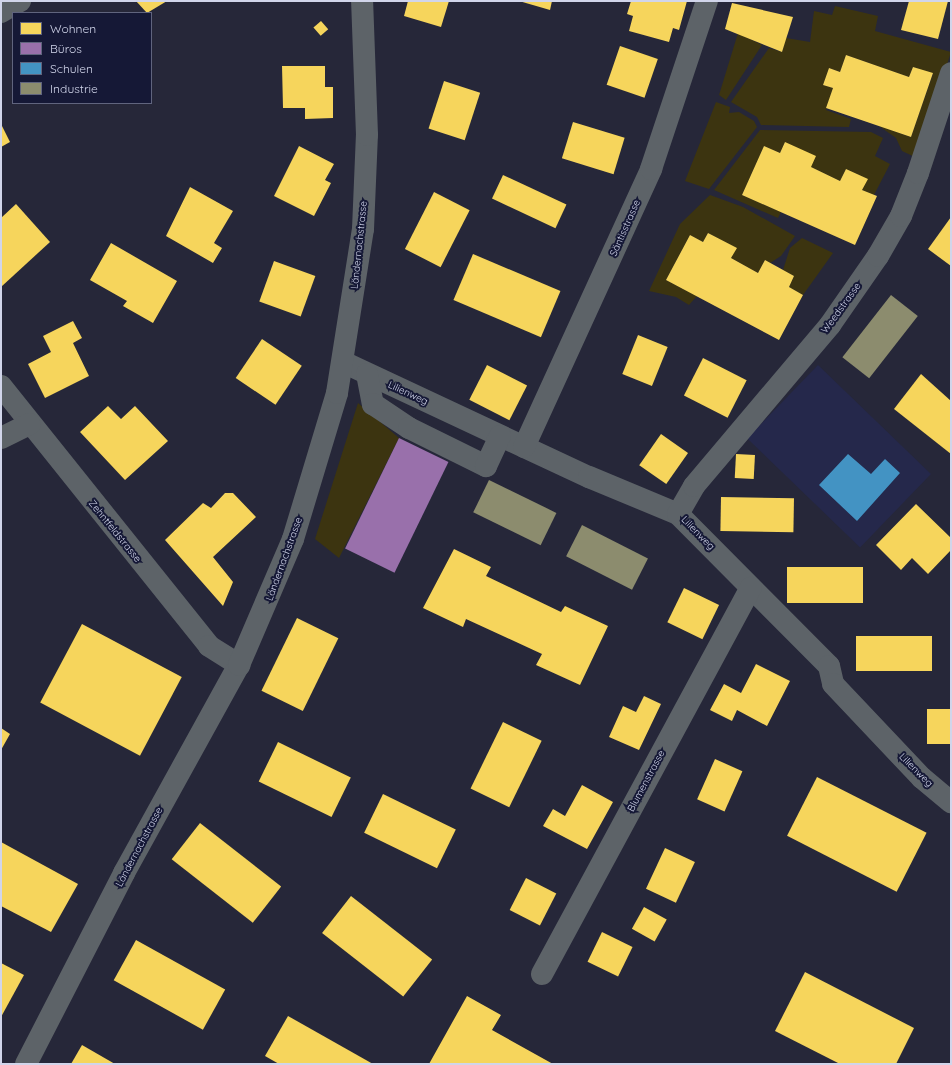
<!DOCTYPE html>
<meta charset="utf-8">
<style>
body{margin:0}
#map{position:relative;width:952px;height:1065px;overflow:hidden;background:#262739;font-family:Quicksand,sans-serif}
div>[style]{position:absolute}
.built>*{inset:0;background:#25284b;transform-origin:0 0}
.green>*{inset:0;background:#3c3410}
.homes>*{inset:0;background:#f6d55c;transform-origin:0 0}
.offices>*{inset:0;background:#9970ab;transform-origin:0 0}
.schools>*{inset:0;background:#4393c3}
.industry>*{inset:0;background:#8c8c6e;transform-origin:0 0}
.minor>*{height:22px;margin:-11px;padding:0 11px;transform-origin:11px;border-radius:11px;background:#5d6368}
span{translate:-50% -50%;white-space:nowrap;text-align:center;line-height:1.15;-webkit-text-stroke:4px #151836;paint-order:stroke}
.street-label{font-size:10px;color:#d1d5ea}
.frame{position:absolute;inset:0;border:2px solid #d1d5ea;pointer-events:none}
.legend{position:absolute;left:12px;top:12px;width:140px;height:92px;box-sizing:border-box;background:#151836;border:1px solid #60647e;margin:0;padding:5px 7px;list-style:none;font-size:12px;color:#d1d5ea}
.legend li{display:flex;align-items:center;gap:8px;height:20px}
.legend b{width:20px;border:1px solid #60647e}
</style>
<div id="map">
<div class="built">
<div style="left:818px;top:365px;width:157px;height:102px;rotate:44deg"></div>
</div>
<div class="green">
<div style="clip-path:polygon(835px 6px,878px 16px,875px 31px,951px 52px,917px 158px,902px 151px,896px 138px,879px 126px,911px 137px,933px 74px,913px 67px,909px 77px,846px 55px,840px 72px,829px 68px,823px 85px,833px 88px,826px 110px,851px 119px,849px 127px,761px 125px,757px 117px,731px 102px,769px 48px,782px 52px,786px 38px,810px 42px,814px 11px,832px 15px)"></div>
<div style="clip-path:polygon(738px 33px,762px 45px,726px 100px,719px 95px)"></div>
<div style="clip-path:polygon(716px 102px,730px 107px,729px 113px,739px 112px,754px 121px,757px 127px,709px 189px,685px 181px)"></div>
<div style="clip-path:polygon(760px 130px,871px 132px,883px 138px,875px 156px,890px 164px,874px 195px,862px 190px,867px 179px,846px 169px,840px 181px,811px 167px,785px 142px,780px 153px,764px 146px,742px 195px,781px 212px,778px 218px,714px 190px)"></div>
<div style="clip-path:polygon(710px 195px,743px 207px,795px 236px,781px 256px,770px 263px,765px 260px,758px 273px,731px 258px,736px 248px,708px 233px,703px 242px,690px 235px,666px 280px,697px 296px,689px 305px,676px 297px,649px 291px,680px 224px)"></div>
<div style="clip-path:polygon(802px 238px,833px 253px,803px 295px,789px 287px,794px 276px,783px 270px,790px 248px)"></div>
<div style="clip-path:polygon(358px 403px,399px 438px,339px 558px,315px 539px)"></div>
</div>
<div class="homes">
<div style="clip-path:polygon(136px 1px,167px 1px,147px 13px)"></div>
<div style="clip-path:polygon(408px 1px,449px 1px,441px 27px,404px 16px)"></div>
<div style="clip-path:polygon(519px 1px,552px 1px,550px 10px)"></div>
<div style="clip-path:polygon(631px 1px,687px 1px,679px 30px,673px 28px,669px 42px,629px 31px,633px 16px,627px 14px)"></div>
<div style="clip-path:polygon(909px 1px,948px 1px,938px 39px,901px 30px)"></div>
<div style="clip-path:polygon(732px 3px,793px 17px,782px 52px,725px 29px)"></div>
<div style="left:321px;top:21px;width:11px;height:10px;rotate:49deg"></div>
<div style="left:620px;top:46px;width:40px;height:41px;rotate:19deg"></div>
<div style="clip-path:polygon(846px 55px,909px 77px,913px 67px,933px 73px,911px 137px,826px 108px,833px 88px,823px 85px,829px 68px,840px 72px)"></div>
<div style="clip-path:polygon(282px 66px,325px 66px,325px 87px,333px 87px,333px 118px,305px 119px,305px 108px,283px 108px)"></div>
<div style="left:444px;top:81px;width:38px;height:50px;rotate:18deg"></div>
<div style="left:573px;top:122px;width:54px;height:38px;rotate:17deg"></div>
<div style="clip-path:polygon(1px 124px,10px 142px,1px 147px)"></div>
<div style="clip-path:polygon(785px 142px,816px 156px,811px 167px,840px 181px,846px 169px,868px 179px,862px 190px,877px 196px,855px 245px,742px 195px,764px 146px,780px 153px)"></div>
<div style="clip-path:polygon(299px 146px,334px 164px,325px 180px,331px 183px,314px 216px,274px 196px)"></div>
<div style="left:503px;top:175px;width:70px;height:26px;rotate:25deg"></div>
<div style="clip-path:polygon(190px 187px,233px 211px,214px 243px,222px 248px,213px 263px,166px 236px)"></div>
<div style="left:434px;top:192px;width:40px;height:64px;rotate:27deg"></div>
<div style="clip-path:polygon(16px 204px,50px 242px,1px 287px,1px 218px)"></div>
<div style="clip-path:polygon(951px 217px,951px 266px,928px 249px)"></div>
<div style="clip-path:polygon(708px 233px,737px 248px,731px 258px,758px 273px,765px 260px,794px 276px,789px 287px,803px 295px,779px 340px,666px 280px,690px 235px,703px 242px)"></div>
<div style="clip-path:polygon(111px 243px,177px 281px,153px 323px,123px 306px,127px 301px,90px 280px)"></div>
<div style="left:473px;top:254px;width:95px;height:50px;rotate:23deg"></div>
<div style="left:274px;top:261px;width:44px;height:43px;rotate:20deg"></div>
<div style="clip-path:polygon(73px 321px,82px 338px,73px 343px,89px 376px,45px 398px,28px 364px,51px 352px,43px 336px)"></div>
<div style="left:638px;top:335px;width:32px;height:42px;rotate:22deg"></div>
<div style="left:262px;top:339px;width:48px;height:47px;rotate:34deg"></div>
<div style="left:703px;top:358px;width:49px;height:42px;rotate:27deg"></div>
<div style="left:487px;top:365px;width:45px;height:39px;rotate:27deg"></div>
<div style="clip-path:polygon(921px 374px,951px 401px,951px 454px,894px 409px)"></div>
<div style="clip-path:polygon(108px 406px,121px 419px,135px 406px,168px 441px,125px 480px,80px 432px)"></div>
<div style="left:661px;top:434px;width:33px;height:38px;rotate:35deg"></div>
<div style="left:736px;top:454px;width:19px;height:24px;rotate:3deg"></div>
<div style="clip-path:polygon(225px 493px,233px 493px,256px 517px,213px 557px,233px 582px,223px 606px,165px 540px,203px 503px,211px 508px)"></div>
<div style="left:721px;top:497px;width:73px;height:34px;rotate:1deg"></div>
<div style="clip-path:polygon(916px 504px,951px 538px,951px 550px,928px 574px,912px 558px,901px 570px,876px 545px)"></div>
<div style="clip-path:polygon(454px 549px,491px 567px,486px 576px,561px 612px,565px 606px,608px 626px,580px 685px,536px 665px,542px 654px,466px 619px,463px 627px,423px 608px)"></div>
<div style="left:863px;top:567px;width:36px;height:76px;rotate:90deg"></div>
<div style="left:684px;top:588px;width:39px;height:38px;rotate:26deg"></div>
<div style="left:297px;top:618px;width:46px;height:81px;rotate:26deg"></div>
<div style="left:82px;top:624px;width:113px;height:89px;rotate:28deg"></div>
<div style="left:856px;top:636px;width:76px;height:35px"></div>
<div style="clip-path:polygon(756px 664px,790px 681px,767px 726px,737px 710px,732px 721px,710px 710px,724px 684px,741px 693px)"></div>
<div style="clip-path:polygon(644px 696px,661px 704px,639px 750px,609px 737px,623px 706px,636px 712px)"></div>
<div style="left:927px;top:709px;width:24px;height:35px"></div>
<div style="left:503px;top:722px;width:43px;height:74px;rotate:26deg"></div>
<div style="clip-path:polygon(1px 728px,10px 734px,1px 750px)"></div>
<div style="left:278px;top:742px;width:81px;height:44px;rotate:26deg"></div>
<div style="left:715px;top:759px;width:30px;height:44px;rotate:24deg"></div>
<div style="left:817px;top:777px;width:123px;height:66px;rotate:27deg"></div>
<div style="clip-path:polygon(582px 785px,613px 802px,587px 849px,543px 826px,553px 809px,565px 816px)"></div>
<div style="left:383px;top:794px;width:81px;height:43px;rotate:26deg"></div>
<div style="left:200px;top:823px;width:103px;height:46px;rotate:38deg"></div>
<div style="clip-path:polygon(1px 842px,78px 884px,51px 932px,1px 906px)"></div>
<div style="left:665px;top:848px;width:33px;height:45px;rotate:25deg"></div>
<div style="left:526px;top:878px;width:34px;height:36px;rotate:27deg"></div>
<div style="left:351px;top:896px;width:103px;height:47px;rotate:38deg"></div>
<div style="left:644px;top:907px;width:26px;height:25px;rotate:29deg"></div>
<div style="left:602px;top:932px;width:34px;height:33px;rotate:26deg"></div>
<div style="left:136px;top:940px;width:102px;height:46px;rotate:29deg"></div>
<div style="clip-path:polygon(1px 963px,24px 975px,1px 1017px)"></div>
<div style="clip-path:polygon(805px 972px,914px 1028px,896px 1064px,840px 1064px,775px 1031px)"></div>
<div style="clip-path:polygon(467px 996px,501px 1015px,492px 1030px,553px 1064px,429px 1064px)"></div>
<div style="clip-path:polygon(288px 1016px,373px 1064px,279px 1064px,265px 1056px)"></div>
<div style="clip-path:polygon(82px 1045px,115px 1064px,71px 1064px)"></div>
</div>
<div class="offices">
<div style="left:399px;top:438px;width:55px;height:123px;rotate:26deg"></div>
</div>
<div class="schools">
<div style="clip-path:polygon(848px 454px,871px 474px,885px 459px,900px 473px,857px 521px,819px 485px)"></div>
</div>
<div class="industry">
<div style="left:891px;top:295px;width:34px;height:79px;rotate:38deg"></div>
<div style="left:489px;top:480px;width:75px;height:36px;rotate:26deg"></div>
<div style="left:582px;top:525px;width:74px;height:35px;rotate:27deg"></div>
</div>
<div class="minor">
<div style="left:1px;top:12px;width:22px;rotate:-30deg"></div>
<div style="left:343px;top:362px;width:272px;rotate:25.1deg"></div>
<div style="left:589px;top:477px;width:96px;rotate:22.6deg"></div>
<div style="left:678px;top:514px;width:214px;rotate:45.2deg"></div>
<div style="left:829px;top:666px;width:18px;rotate:77deg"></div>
<div style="left:833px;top:684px;width:129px;rotate:46.6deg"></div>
<div style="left:922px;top:778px;width:38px;rotate:40deg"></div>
<div style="left:367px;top:374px;width:31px;rotate:79deg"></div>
<div style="left:373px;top:404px;width:43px;rotate:33.7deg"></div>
<div style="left:409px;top:428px;width:86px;rotate:26.3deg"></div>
<div style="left:486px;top:466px;width:33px;rotate:-65deg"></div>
<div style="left:1px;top:386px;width:333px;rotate:51.3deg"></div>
<div style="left:209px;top:646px;width:36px;rotate:32deg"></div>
<div style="left:1px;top:438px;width:32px;rotate:-26deg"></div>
<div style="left:524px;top:447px;width:306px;rotate:-65.4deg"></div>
<div style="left:651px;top:169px;width:177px;rotate:-71.6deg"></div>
<div style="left:678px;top:514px;width:32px;rotate:-60deg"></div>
<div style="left:694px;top:486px;width:211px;rotate:-49.8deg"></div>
<div style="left:830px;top:325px;width:84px;rotate:-55.2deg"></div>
<div style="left:878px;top:256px;width:46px;rotate:-60.1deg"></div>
<div style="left:901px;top:216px;width:46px;rotate:-68.4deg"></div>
<div style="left:918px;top:173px;width:105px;rotate:-71.7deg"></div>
<div style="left:542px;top:974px;width:439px;rotate:-61.6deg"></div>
<div style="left:26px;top:1064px;width:215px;rotate:-62.8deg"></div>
<div style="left:124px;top:873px;width:238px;rotate:-61.1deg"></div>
<div style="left:239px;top:665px;width:137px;rotate:-66.8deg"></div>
<div style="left:293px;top:539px;width:152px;rotate:-73.2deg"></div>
<div style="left:337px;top:393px;width:166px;rotate:-81deg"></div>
<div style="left:363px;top:229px;width:94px;rotate:-87.6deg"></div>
<div style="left:367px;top:135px;width:134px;rotate:-92.1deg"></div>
</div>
<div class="street-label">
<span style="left:625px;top:228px;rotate:-66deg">Säntisstrasse</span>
<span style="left:359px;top:245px;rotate:-84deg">Ländernachstrasse</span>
<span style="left:841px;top:308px;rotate:-54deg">Weedstrasse</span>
<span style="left:408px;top:393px;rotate:25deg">Lilienweg</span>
<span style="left:115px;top:531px;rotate:51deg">Zehntfeldstrasse</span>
<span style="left:698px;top:533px;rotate:46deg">Lilienweg</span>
<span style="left:284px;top:559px;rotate:-70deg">Ländernachstrasse</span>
<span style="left:916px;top:770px;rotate:45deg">Lilienweg</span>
<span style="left:646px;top:781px;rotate:-62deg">Blumenstrasse</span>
<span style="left:139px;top:847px;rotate:-62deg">Ländernachstrasse</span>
</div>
<div class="frame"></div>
<ul class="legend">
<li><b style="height:11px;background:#f6d55c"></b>Wohnen</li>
<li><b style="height:11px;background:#9970ab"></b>Büros</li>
<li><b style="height:11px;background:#4393c3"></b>Schulen</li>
<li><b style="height:11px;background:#8c8c6e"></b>Industrie</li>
</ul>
</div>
